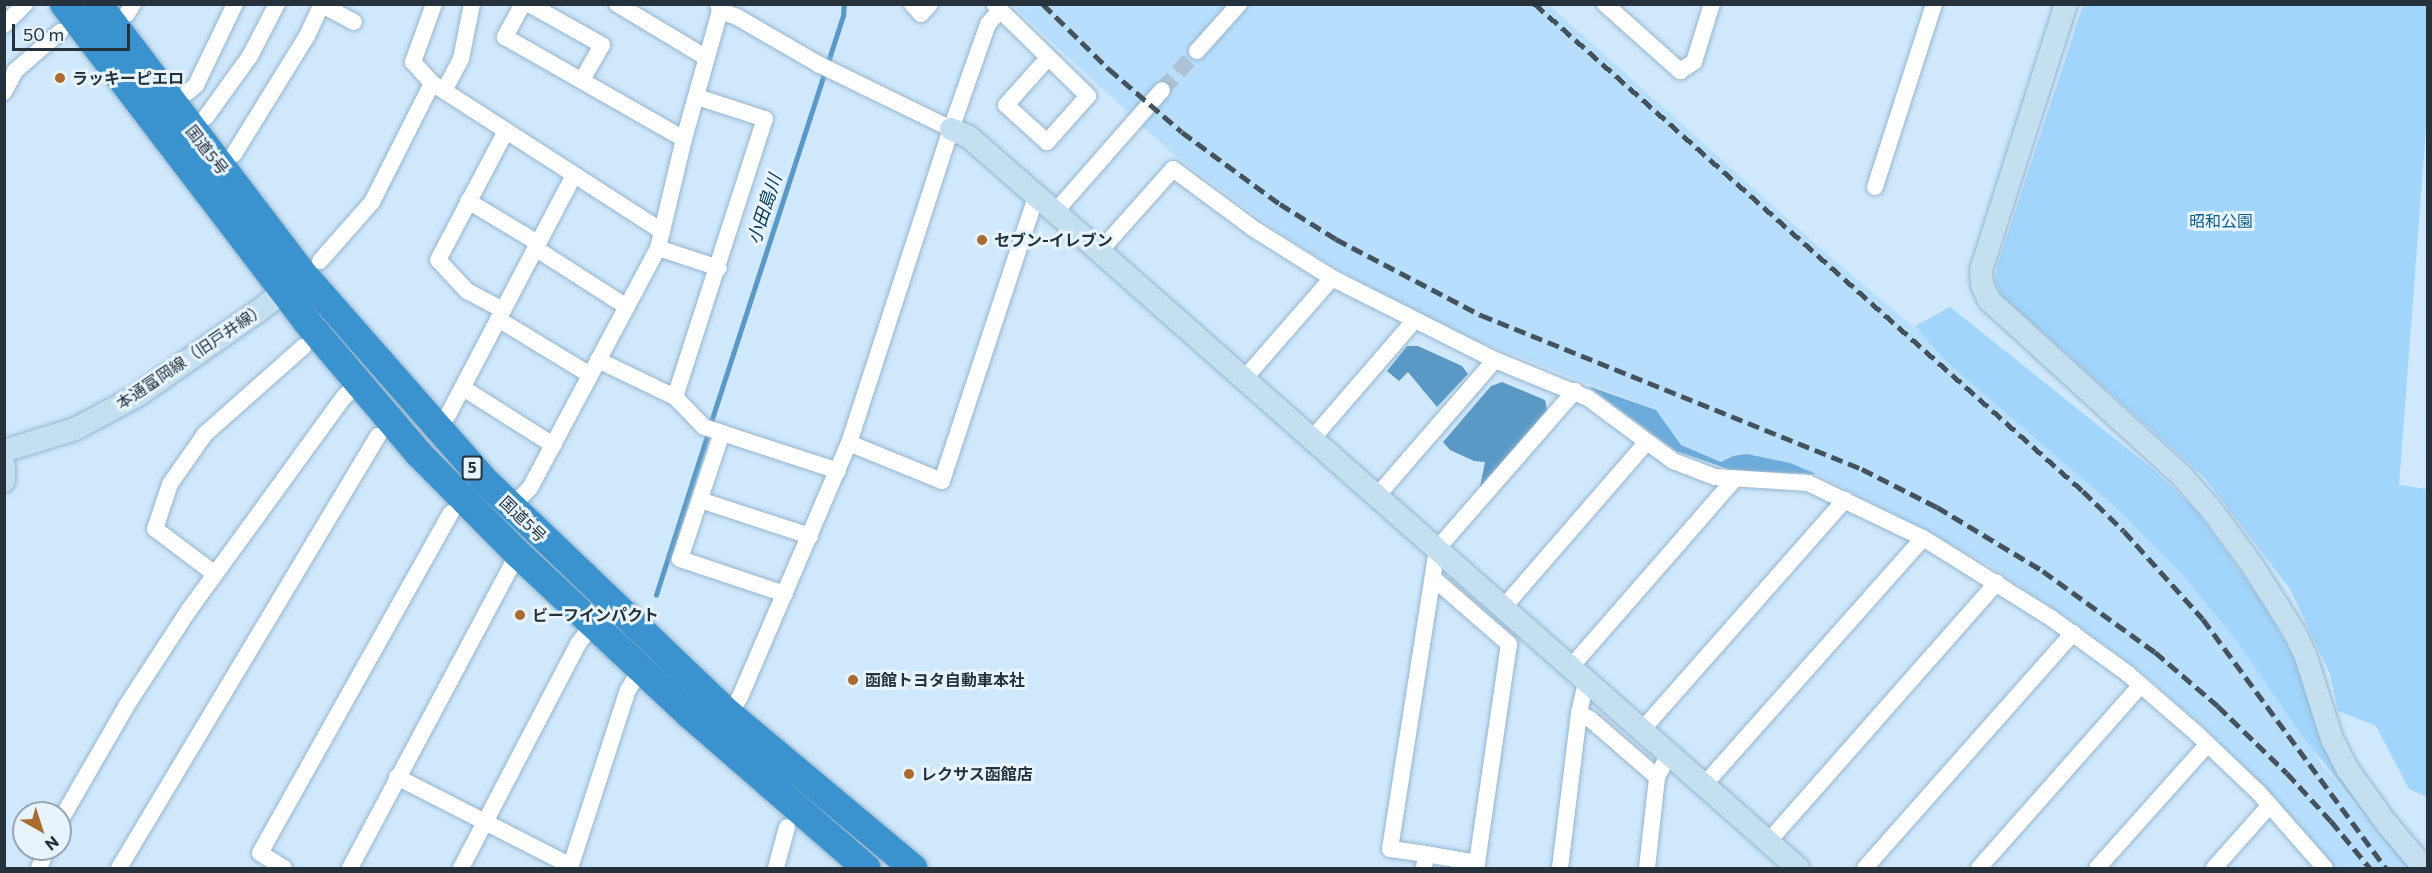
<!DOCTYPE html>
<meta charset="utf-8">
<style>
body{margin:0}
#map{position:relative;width:2432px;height:873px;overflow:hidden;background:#cfe8fc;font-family:Commissioner,"Noto Sans JP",sans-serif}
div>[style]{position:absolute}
.built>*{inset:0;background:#b7defc}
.green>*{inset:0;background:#a1d5fc}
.forest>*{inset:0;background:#6cabda}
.water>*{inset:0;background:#5a99c6}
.stream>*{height:4.5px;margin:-2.25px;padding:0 2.25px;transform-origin:2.25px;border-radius:2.25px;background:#5a99c6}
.street-tunnel>*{height:16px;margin-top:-8px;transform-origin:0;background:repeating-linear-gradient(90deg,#adc3d5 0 16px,transparent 0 24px)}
.roads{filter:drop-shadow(0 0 2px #96b5cd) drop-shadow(0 0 2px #96b5cd)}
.street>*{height:16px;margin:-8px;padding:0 8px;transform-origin:8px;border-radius:8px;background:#fff}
.secondary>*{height:22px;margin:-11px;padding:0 11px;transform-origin:11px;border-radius:11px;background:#c4dff0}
.highway>*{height:28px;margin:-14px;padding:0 14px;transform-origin:14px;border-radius:14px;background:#3a93ce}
.rail>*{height:4.5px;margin-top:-2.25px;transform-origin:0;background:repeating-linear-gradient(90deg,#44525e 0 12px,transparent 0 18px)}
.dots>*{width:16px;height:16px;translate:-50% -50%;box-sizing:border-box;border:3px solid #e7f4fe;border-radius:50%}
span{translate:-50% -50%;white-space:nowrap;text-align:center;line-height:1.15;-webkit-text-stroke:6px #e7f4fe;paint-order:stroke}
.shield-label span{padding:2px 4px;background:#e7f4fe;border:2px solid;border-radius:4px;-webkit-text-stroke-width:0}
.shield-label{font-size:15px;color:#25313b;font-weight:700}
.poi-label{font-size:16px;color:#25313b;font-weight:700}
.left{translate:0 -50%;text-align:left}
.street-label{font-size:16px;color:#25313b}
.park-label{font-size:16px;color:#115c88}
.water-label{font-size:18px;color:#003553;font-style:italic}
.frame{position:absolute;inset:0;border:6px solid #25313b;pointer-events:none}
.north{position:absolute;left:12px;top:801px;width:60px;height:60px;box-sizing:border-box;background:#e7f4fe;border:2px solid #99a6b0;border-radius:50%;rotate:141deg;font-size:16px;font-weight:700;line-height:24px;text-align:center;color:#25313b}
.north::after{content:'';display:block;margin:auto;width:21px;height:27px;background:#a96b30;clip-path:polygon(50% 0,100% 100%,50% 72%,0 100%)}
.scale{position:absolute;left:12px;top:24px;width:118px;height:27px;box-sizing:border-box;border:3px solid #25313b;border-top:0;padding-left:8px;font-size:18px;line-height:21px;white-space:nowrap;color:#25313b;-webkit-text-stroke:4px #e7f4fe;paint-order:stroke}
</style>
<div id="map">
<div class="built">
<div style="clip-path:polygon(1012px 5px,1549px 5px,1821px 249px,2188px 558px,2277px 667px,2318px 759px,2406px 868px,2334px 868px,2263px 788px,2206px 729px,2144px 674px,2085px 630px,1984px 562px,1816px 474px,1790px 463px,1733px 456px,1722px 462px,1681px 445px,1656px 410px,1465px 336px,1350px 276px,1285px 237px,1173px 154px)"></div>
</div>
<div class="green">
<div style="clip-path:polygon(2083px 5px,2427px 5px,2427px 115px,2399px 485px,2427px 489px,2427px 797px,2409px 789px,2376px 726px,2338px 711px,2330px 674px,2290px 589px,2204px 477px,2001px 295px,1995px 281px,1997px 267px)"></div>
<div style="clip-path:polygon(1950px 307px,2154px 470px,2196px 510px,2264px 604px,2411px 868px,2406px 868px,2295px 726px,2240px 645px,2182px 574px,2118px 509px,1970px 382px,1942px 357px,1915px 326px)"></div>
</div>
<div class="forest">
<div style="clip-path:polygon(1588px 386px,1656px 410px,1681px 445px,1721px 462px,1733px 456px,1747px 454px,1790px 463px,1816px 474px,1731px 470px,1676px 451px)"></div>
</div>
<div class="water">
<div style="clip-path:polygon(1407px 346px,1418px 346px,1462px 366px,1468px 374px,1437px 407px,1408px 372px,1399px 381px,1387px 371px)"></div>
<div style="clip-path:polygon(1502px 382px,1545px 400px,1547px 410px,1480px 487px,1485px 462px,1474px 461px,1450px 450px,1443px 442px,1491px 386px)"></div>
</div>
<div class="stream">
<div style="left:711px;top:422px;width:428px;rotate:-72deg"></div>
<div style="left:843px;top:15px;width:11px;rotate:-85deg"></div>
<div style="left:656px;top:595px;width:167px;rotate:-72.2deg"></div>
</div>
<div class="street-tunnel">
<div style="left:1162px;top:90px;width:52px;rotate:-48.1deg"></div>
</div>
<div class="roads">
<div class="street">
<div style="left:434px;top:4px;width:62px;rotate:109.9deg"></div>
<div style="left:413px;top:62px;width:28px;rotate:48deg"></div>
<div style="left:432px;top:83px;width:274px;rotate:32.8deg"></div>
<div style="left:523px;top:4px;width:38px;rotate:119deg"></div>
<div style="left:505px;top:37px;width:206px;rotate:29.7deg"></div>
<div style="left:529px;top:4px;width:84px;rotate:29.3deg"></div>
<div style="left:602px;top:45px;width:40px;rotate:119.7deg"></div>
<div style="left:617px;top:4px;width:105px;rotate:31deg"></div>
<div style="left:912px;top:4px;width:13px;rotate:48deg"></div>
<div style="left:921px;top:14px;width:13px;rotate:-48deg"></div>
<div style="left:1605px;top:4px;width:101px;rotate:41.8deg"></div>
<div style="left:1680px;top:71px;width:17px;rotate:-33deg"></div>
<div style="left:1694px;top:62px;width:61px;rotate:-72.8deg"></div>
<div style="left:322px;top:5px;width:36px;rotate:28deg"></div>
<div style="left:1000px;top:10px;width:123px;rotate:44.3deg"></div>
<div style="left:1088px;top:96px;width:62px;rotate:131.7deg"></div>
<div style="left:1047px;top:142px;width:55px;rotate:-137.9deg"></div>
<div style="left:1006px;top:105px;width:63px;rotate:-48.2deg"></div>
<div style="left:720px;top:11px;width:18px;rotate:19deg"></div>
<div style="left:737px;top:17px;width:94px;rotate:30.1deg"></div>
<div style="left:818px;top:64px;width:148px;rotate:26deg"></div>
<div style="left:127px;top:14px;width:12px;rotate:-59deg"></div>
<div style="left:4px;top:25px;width:30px;rotate:-45deg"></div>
<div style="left:1197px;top:51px;width:63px;rotate:-48.2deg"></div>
<div style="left:445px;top:89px;width:34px;rotate:-62deg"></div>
<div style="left:461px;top:59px;width:56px;rotate:-78.7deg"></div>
<div style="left:4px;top:92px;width:24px;rotate:-62deg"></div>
<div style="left:15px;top:71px;width:60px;rotate:-40.9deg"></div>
<div style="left:188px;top:92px;width:11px;rotate:-41deg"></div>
<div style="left:196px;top:85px;width:90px;rotate:-64.3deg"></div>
<div style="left:206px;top:117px;width:75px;rotate:-54.2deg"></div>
<div style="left:250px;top:56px;width:59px;rotate:-62.6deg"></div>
<div style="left:234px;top:154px;width:139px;rotate:-58.3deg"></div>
<div style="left:307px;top:36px;width:35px;rotate:-65deg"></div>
<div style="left:1875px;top:187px;width:192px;rotate:-72.1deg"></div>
<div style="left:468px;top:201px;width:82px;rotate:31deg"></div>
<div style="left:1055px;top:212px;width:162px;rotate:-48.7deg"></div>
<div style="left:535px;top:248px;width:109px;rotate:32.7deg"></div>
<div style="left:658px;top:248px;width:64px;rotate:18.2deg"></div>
<div style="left:1099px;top:252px;width:111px;rotate:-48.3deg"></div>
<div style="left:1173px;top:169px;width:101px;rotate:36.5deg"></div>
<div style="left:1254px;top:229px;width:92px;rotate:32.1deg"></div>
<div style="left:1332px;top:278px;width:182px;rotate:26.7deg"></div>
<div style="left:1495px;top:360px;width:100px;rotate:22.2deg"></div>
<div style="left:1588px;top:398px;width:106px;rotate:36.5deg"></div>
<div style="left:1673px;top:461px;width:45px;rotate:20.9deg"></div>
<div style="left:1715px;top:477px;width:93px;rotate:3.7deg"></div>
<div style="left:1808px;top:483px;width:127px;rotate:25.6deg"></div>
<div style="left:1923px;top:538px;width:151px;rotate:32deg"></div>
<div style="left:2051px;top:618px;width:95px;rotate:36deg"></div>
<div style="left:2128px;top:674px;width:90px;rotate:40.9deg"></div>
<div style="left:2196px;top:733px;width:87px;rotate:43.6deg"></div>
<div style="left:2259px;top:793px;width:100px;rotate:48.7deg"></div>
<div style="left:320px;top:261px;width:79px;rotate:-48.6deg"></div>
<div style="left:372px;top:202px;width:133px;rotate:-63.2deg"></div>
<div style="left:503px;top:310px;width:41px;rotate:-152.2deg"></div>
<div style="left:467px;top:291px;width:42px;rotate:-133.1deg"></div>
<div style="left:438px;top:260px;width:146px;rotate:-62.2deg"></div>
<div style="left:498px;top:319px;width:108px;rotate:31.3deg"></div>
<div style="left:598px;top:360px;width:85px;rotate:25.7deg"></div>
<div style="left:675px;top:397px;width:42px;rotate:46deg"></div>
<div style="left:704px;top:427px;width:19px;rotate:18deg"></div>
<div style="left:1244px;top:379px;width:134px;rotate:-48.9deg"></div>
<div style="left:463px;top:388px;width:107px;rotate:32.3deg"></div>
<div style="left:675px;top:397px;width:292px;rotate:-72.1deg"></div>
<div style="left:765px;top:119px;width:71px;rotate:-162.1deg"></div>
<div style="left:448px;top:415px;width:271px;rotate:-62.3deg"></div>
<div style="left:1312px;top:439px;width:156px;rotate:-49.2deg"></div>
<div style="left:849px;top:443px;width:100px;rotate:22.2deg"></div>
<div style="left:942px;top:481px;width:300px;rotate:-71.7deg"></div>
<div style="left:1377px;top:496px;width:180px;rotate:-49.1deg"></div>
<div style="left:700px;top:500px;width:116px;rotate:18.1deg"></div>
<div style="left:510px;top:508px;width:28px;rotate:-45deg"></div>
<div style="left:530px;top:488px;width:272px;rotate:-61.9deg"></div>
<div style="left:658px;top:248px;width:112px;rotate:-76.6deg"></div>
<div style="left:684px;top:139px;width:133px;rotate:-74.3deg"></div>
<div style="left:720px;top:11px;width:7px;rotate:-106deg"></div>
<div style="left:215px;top:574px;width:75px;rotate:-143.1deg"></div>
<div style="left:155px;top:529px;width:47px;rotate:-71.6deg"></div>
<div style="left:170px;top:484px;width:61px;rotate:-55deg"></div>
<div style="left:205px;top:434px;width:131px;rotate:-41.6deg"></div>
<div style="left:785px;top:594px;width:111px;rotate:-161.6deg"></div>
<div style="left:680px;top:559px;width:133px;rotate:-71.6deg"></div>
<div style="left:722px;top:433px;width:122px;rotate:18.1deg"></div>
<div style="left:1503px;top:608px;width:220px;rotate:-49.1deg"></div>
<div style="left:1570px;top:668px;width:251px;rotate:-48.9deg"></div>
<div style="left:1579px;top:713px;width:13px;rotate:29deg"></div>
<div style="left:1590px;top:719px;width:89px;rotate:40.9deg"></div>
<div style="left:725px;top:721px;width:28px;rotate:-58deg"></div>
<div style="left:740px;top:697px;width:276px;rotate:-66.8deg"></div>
<div style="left:849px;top:443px;width:330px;rotate:-72deg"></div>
<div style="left:951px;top:129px;width:111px;rotate:-70.6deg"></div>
<div style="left:988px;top:24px;width:18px;rotate:-49deg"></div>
<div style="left:1000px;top:10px;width:8px;rotate:-135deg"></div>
<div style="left:1642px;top:730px;width:307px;rotate:-48.6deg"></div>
<div style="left:397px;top:777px;width:195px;rotate:27.1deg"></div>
<div style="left:1704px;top:785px;width:330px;rotate:-48.4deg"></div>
<div style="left:60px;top:821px;width:134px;rotate:-60deg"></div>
<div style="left:127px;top:705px;width:113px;rotate:-56.9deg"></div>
<div style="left:189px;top:610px;width:263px;rotate:-54deg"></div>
<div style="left:344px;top:397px;width:20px;rotate:-45deg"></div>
<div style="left:1768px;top:842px;width:346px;rotate:-48.6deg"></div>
<div style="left:1426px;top:854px;width:52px;rotate:10deg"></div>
<div style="left:1477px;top:863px;width:221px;rotate:-81.7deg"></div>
<div style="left:1509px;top:644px;width:101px;rotate:-139deg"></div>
<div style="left:39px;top:868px;width:21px;rotate:-67deg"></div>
<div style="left:119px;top:868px;width:504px;rotate:-59.06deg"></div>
<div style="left:284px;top:868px;width:28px;rotate:-148deg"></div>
<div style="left:260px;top:853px;width:390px;rotate:-60.7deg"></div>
<div style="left:350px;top:868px;width:356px;rotate:-61.9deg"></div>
<div style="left:461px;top:868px;width:253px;rotate:-62.4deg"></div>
<div style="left:578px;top:644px;width:25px;rotate:-53deg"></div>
<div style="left:570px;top:868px;width:187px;rotate:-72deg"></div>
<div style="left:628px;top:690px;width:31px;rotate:-58deg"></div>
<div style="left:776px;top:868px;width:42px;rotate:-75deg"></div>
<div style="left:1424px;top:868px;width:14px;rotate:-82deg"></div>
<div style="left:1426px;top:854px;width:36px;rotate:-172deg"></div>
<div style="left:1390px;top:849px;width:304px;rotate:-81.1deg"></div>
<div style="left:1437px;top:549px;width:210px;rotate:-48.9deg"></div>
<div style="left:1560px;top:868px;width:156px;rotate:-83deg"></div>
<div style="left:1579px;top:713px;width:32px;rotate:-77deg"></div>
<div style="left:1647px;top:868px;width:92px;rotate:-83.7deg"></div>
<div style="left:1657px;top:777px;width:26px;rotate:-62deg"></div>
<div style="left:1865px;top:868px;width:314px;rotate:-48.5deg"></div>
<div style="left:1979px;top:868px;width:244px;rotate:-48.5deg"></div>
<div style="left:2097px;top:868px;width:166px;rotate:-48.2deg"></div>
<div style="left:2214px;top:868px;width:84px;rotate:-48.4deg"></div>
</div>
<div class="secondary">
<div style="left:2066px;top:4px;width:279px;rotate:107.7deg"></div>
<div style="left:1981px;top:270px;width:15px;rotate:86deg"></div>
<div style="left:1982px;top:285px;width:17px;rotate:65deg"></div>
<div style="left:1989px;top:300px;width:261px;rotate:42.4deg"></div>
<div style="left:2182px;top:476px;width:49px;rotate:49.1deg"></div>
<div style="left:2214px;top:513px;width:64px;rotate:53.8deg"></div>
<div style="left:2252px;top:565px;width:80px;rotate:57.7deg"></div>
<div style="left:2295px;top:633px;width:23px;rotate:65deg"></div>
<div style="left:2305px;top:654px;width:89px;rotate:72.4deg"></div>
<div style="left:2332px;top:739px;width:35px;rotate:63deg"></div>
<div style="left:2348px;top:770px;width:67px;rotate:54.2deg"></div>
<div style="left:2387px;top:824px;width:57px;rotate:49.9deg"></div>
<div style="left:951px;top:129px;width:20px;rotate:24deg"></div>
<div style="left:969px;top:137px;width:114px;rotate:41.1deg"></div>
<div style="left:1055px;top:212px;width:991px;rotate:41.44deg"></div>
<div style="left:4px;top:451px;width:74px;rotate:-17.2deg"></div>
<div style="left:75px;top:429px;width:70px;rotate:-28deg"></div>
<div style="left:137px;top:396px;width:146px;rotate:-35deg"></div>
<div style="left:257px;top:312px;width:49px;rotate:-37.6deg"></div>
<div style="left:4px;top:466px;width:15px;rotate:90deg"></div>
</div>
<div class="highway">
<div style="left:64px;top:4px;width:400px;rotate:52.6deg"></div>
<div style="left:307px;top:322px;width:172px;rotate:49.7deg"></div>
<div style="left:418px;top:453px;width:142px;rotate:45.3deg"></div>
<div style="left:518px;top:554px;width:234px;rotate:43.1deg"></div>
<div style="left:689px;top:714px;width:235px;rotate:41deg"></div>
<div style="left:98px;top:4px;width:340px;rotate:52.8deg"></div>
<div style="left:304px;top:275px;width:271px;rotate:48.7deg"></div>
<div style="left:483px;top:479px;width:340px;rotate:43.7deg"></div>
<div style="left:729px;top:714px;width:240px;rotate:39.9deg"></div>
</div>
</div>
<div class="rail">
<div style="left:1043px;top:4px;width:93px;rotate:44.6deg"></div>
<div style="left:1109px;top:69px;width:96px;rotate:40.8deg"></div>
<div style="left:1182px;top:132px;width:122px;rotate:36.3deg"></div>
<div style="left:1280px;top:204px;width:66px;rotate:32deg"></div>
<div style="left:1336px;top:239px;width:164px;rotate:27.7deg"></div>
<div style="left:1481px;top:315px;width:411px;rotate:22deg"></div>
<div style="left:1862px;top:469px;width:84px;rotate:26.9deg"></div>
<div style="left:1937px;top:507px;width:124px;rotate:31.1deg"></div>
<div style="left:2043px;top:571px;width:138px;rotate:35.9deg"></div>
<div style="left:2155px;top:652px;width:83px;rotate:40.6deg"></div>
<div style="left:2218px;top:706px;width:96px;rotate:44.2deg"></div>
<div style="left:2287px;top:773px;width:65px;rotate:47.5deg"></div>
<div style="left:2331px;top:821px;width:61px;rotate:50.3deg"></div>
<div style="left:1535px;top:4px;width:733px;rotate:41.63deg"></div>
<div style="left:2083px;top:491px;width:57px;rotate:44.3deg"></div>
<div style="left:2124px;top:531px;width:118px;rotate:48.1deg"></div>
<div style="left:2203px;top:619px;width:309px;rotate:53.7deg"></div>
</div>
<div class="dots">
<div style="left:60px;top:78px;background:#a96b30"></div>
<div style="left:982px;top:240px;background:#a96b30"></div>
<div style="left:520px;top:615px;background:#a96b30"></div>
<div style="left:853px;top:680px;background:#a96b30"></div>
<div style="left:909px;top:774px;background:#a96b30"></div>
</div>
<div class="shield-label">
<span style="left:472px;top:468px">5</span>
</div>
<div class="poi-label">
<span class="left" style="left:72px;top:78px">ラッキーピエロ</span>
<span class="left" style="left:994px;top:240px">セブン-イレブン</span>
<span class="left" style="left:532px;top:615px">ビーフインパクト</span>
<span class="left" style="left:865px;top:680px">函館トヨタ自動車本社</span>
<span class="left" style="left:921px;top:774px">レクサス函館店</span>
</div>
<div class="street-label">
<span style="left:207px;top:150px;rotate:52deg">国道5号</span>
<span style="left:191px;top:356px;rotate:-34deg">本通富岡線（旧戸井線）</span>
<span style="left:523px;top:519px;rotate:44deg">国道5号</span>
</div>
<div class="park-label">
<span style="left:2221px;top:221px">昭和公園</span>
</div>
<div class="water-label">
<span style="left:764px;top:209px;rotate:-72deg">小田島川</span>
</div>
<div class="frame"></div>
<div class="north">N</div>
<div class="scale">50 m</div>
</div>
